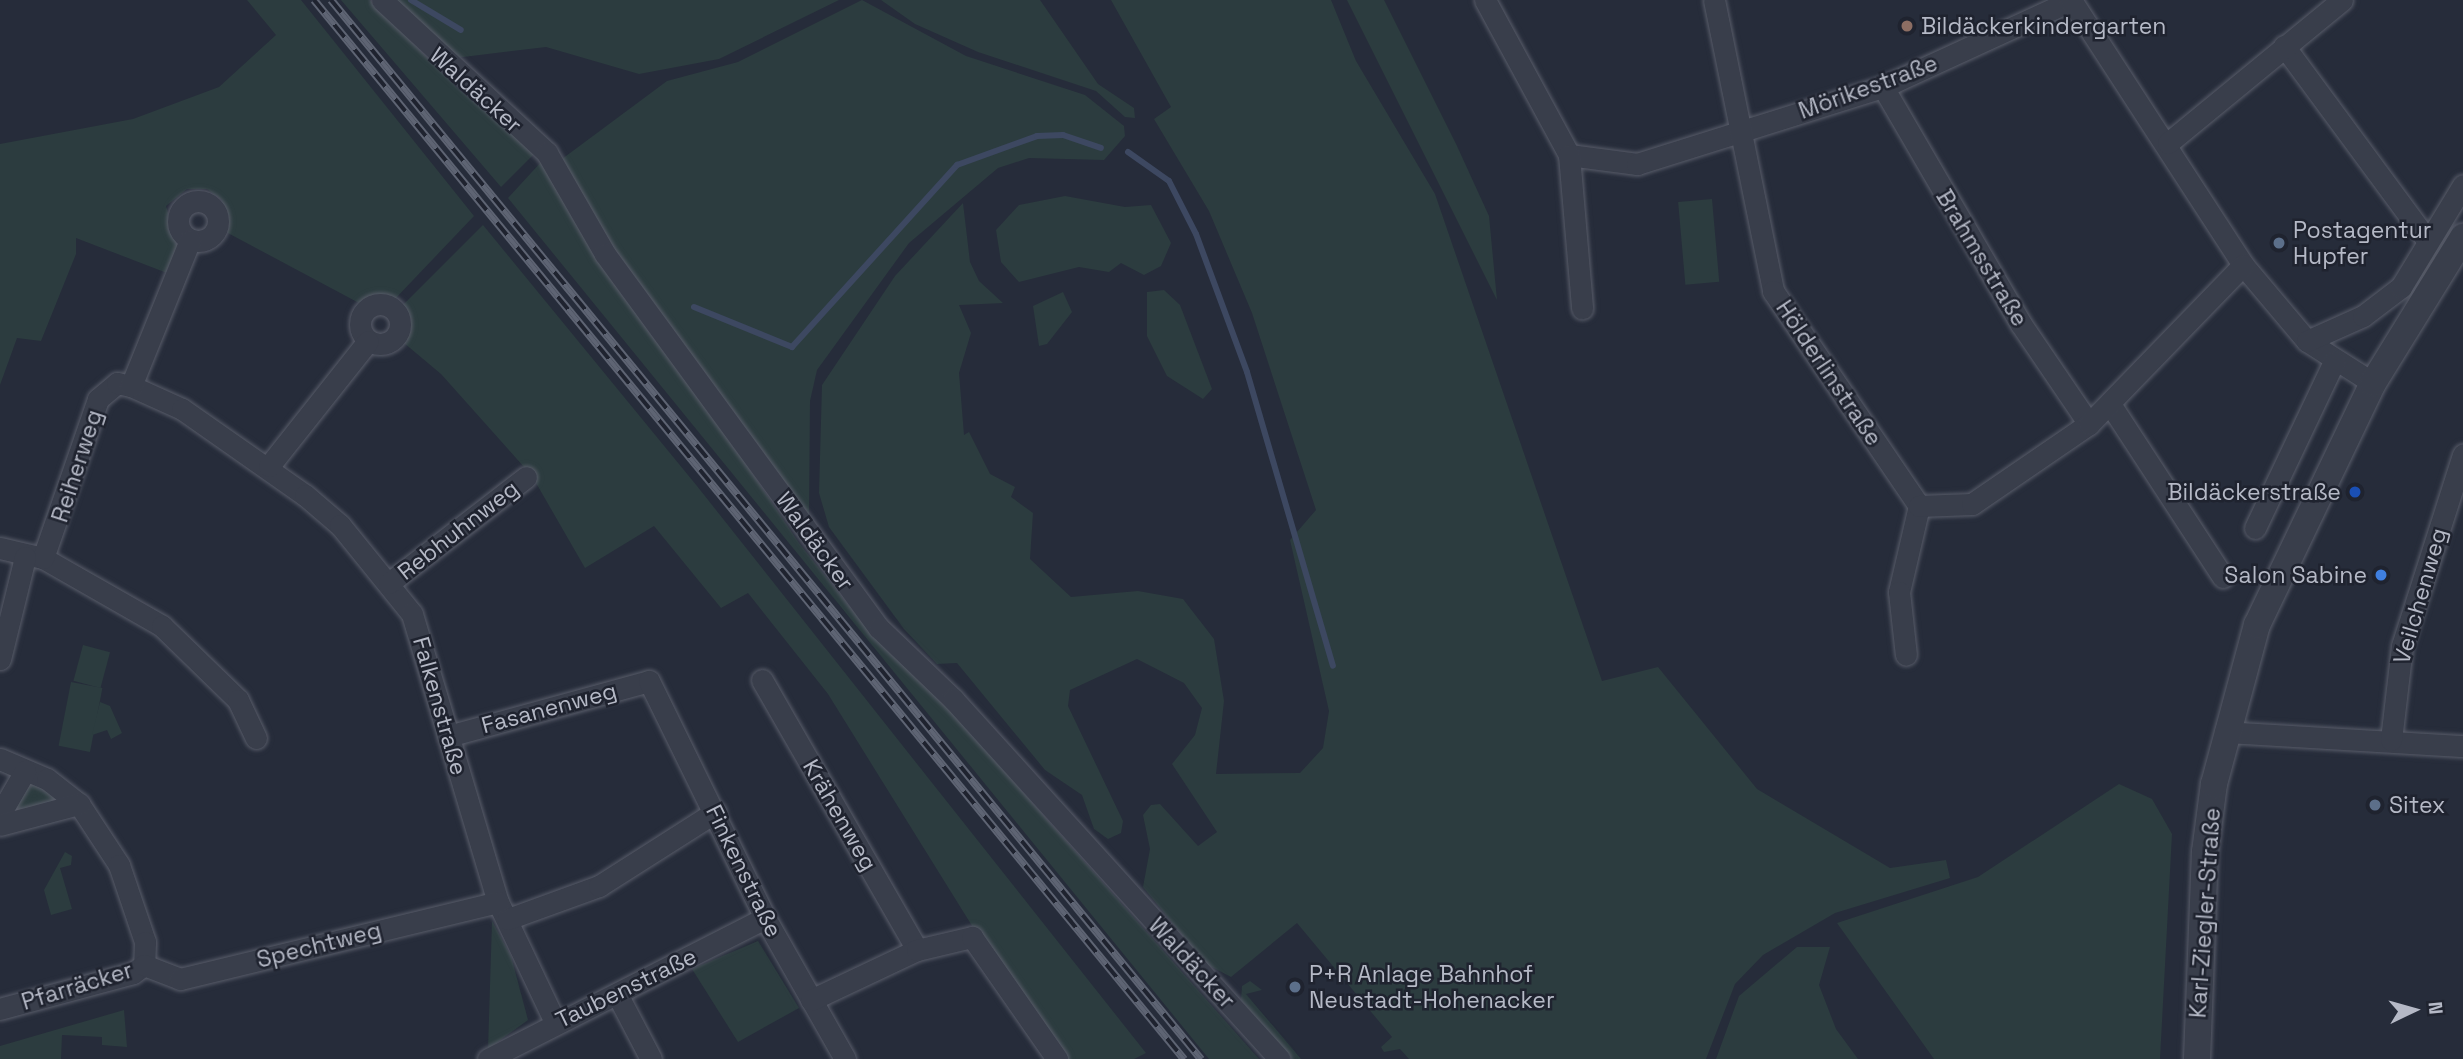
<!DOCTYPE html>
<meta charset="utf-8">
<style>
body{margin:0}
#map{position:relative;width:2463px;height:1059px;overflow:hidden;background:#262c3a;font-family:"Space Grotesk",sans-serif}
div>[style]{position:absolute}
.green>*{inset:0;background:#2c3c3f;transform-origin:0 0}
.stream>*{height:6px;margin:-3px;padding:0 3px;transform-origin:3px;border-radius:3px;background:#3d4861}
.roads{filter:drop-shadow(0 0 2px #585c69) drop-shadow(0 0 2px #585c69)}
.minor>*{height:21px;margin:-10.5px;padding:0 10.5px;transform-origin:10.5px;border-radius:10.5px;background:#393e4b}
.minor>.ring{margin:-10.5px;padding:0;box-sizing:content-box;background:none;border:21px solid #393e4b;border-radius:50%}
.tertiary>*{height:26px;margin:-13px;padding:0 13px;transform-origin:13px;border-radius:13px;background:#393e4b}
.rail>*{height:8px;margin-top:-4px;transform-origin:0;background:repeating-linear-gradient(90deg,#1f232f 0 16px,#5e6473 0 32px);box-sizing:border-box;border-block:2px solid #5e6473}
.dots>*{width:19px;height:19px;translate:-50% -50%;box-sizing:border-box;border:4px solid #1f232f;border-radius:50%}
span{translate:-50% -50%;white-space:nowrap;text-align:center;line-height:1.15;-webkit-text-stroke:5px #1f232f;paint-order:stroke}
.poi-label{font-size:23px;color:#b5b9c6}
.left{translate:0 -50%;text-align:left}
.right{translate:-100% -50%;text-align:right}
.street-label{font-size:23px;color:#b5b9c6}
.north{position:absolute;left:2379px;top:975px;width:70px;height:70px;-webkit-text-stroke:5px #1f232f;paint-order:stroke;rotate:85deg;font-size:19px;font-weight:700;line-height:28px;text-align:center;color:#b5b9c6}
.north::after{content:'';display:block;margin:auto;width:24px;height:32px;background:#b5b9c6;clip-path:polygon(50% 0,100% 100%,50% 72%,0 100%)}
</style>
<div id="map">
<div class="green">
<div style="clip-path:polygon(247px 0,301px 0,474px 216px,394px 300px,374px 295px,359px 303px,226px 232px,222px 200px,207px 189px,187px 189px,166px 206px,178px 247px,167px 273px,76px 238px,76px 254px,41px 341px,17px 338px,0 385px,0 144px,133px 119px,219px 87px,276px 35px)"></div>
<div style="clip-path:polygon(341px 0,370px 0,456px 87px,535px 153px,501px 187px)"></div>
<div style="clip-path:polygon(395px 0,839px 0,719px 59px,639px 74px,546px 47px,455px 58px)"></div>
<div style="clip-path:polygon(862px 0,966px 56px,1085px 95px,1124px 126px,1125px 136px,1104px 160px,1029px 158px,998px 168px,909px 243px,817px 370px,810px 401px,809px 518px,627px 272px,562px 159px,667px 81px,738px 62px)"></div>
<div style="clip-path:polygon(881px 0,1040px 0,1098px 84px,1134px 108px,1135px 118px,1125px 117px,1096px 91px,978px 52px,915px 24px)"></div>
<div style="clip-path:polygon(1111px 0,1331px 0,1356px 61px,1435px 194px,1602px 681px,1658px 667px,1757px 789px,1890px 868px,1946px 860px,1950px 878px,1835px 913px,1763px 955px,1735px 984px,1706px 1059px,1409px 1059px,1400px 1049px,1384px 1052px,1381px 1047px,1392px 1037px,1297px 923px,1231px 977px,1206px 964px,1143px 887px,1150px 849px,1143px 815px,1151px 805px,1160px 804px,1198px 846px,1217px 832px,1172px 764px,1195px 735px,1202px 708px,1184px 683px,1137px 659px,1070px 690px,1068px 706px,1123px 821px,1121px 833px,1108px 839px,1094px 829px,1082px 795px,1045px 770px,957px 663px,937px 664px,904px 629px,829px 527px,819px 493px,822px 385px,895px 276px,963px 203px,970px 262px,979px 281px,1003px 303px,959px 305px,971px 333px,959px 373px,964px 435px,969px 432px,990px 474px,1015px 487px,1011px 497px,1033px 513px,1030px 559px,1071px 597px,1138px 591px,1183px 599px,1214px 639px,1224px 701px,1216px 774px,1300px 773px,1323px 748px,1329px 711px,1290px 540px,1316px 510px,1252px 313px,1209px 211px,1154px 119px,1171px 107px)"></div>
<div style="clip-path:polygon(1347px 0,1384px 0,1457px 146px,1489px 216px,1497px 300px)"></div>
<div style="clip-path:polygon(542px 161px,799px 543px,868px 630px,943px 702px,1259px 1059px,1209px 1059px,508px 198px)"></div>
<div style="clip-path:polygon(1065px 196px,1125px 207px,1151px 205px,1171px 243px,1161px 266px,1144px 275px,1121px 263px,1109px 272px,1079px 267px,1019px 282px,1001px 262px,996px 230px,1019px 205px)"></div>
<div style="left:1712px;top:199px;width:83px;height:34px;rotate:85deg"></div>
<div style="clip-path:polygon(483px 225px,697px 486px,1146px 1053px,1134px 1059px,1067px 1059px,974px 929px,828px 694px,748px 593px,721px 608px,654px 526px,585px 568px,532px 476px,441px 374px,404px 343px,409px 327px,403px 305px)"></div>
<div style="clip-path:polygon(1164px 290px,1180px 305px,1212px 389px,1203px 399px,1167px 376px,1147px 336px,1147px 292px)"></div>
<div style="clip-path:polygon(1063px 292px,1072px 312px,1047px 344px,1039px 346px,1033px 306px)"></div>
<div style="left:83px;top:645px;width:28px;height:37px;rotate:15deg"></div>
<div style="left:71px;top:682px;width:32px;height:65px;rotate:11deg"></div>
<div style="clip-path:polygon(100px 702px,110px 706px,122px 733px,111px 739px,107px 730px,92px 735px)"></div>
<div style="clip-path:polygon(30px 781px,64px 799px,21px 813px,10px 809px)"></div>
<div style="clip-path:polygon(2119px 784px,2152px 799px,2172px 834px,2160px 1059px,1934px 1059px,1837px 923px,1978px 877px)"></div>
<div style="clip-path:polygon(65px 852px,72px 856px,71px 865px,60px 868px,72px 909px,51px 915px,44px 890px)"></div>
<div style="clip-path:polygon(492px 921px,511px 956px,528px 1020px,488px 1049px)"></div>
<div style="clip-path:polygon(758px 941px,799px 1008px,738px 1042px,692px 969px)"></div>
<div style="clip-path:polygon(1797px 947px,1830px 947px,1819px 985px,1836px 1029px,1858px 1059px,1716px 1059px,1739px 996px)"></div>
<div style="clip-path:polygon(1250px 981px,1262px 990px,1246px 994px,1301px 1059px,1292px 1059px,1241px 1000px,1242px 986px)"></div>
<div style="clip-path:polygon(124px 1010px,127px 1047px,102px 1045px,102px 1037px,62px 1035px,61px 1059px,0 1059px,0 1046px)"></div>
</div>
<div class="stream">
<div style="left:411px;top:0;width:58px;rotate:31deg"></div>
<div style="left:1128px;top:152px;width:50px;rotate:35.3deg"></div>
<div style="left:1169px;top:181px;width:59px;rotate:63deg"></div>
<div style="left:1196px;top:234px;width:147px;rotate:69.7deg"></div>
<div style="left:1247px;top:372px;width:306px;rotate:73.7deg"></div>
<div style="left:694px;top:307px;width:106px;rotate:22.2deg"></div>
<div style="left:792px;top:347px;width:246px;rotate:-47.8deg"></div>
<div style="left:957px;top:165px;width:85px;rotate:-19.9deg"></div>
<div style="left:1037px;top:136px;width:26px;rotate:-2deg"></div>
<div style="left:1063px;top:135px;width:40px;rotate:18.9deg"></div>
</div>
<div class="roads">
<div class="minor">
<div style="left:382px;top:0;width:225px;rotate:42.8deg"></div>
<div style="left:547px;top:153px;width:116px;rotate:60.1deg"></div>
<div style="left:605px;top:254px;width:464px;rotate:53.8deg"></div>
<div style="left:879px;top:628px;width:103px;rotate:43.8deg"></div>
<div style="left:953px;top:699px;width:486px;rotate:47.8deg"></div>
<div style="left:1485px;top:0;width:176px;rotate:61.5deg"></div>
<div style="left:1569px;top:155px;width:69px;rotate:7.5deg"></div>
<div style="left:1637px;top:164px;width:258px;rotate:-17.4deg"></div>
<div style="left:1883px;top:87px;width:208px;rotate:-24.7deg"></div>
<div style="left:1714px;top:0;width:297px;rotate:78.5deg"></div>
<div style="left:1773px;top:291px;width:260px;rotate:55.8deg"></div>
<div style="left:1919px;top:506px;width:88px;rotate:103.1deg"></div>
<div style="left:1899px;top:592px;width:63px;rotate:83.7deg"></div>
<div style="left:2071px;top:0;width:316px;rotate:57deg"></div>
<div style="left:2243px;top:265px;width:99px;rotate:49.9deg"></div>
<div style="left:2307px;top:341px;width:78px;rotate:32.5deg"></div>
<div style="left:2284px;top:46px;width:242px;rotate:53.6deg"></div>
<div style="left:1883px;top:87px;width:274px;rotate:59.8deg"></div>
<div style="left:2021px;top:324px;width:121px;rotate:55.8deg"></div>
<div style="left:2168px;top:143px;width:225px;rotate:-39.4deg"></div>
<div style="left:1569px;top:155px;width:154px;rotate:85.1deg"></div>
<div class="ring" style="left:178px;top:201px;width:19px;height:19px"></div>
<div class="ring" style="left:360px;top:304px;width:19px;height:19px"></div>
<div style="left:2307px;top:341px;width:61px;rotate:-24.1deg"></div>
<div style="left:2363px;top:316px;width:48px;rotate:-37.3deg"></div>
<div style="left:2401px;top:287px;width:119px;rotate:-58.7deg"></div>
<div style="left:131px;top:386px;width:56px;rotate:24.3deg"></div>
<div style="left:182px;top:409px;width:150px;rotate:35deg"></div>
<div style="left:305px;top:495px;width:46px;rotate:40.6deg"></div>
<div style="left:340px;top:525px;width:114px;rotate:51deg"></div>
<div style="left:412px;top:614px;width:301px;rotate:73.4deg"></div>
<div style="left:498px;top:902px;width:131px;rotate:64.6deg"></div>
<div style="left:2112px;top:407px;width:203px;rotate:56.9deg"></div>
<div style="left:269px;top:466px;width:159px;rotate:-51.6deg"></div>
<div style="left:1919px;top:506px;width:53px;rotate:-2.2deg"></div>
<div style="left:1972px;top:504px;width:142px;rotate:-34.4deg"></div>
<div style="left:2089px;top:424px;width:221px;rotate:-45.9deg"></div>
<div style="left:2255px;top:528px;width:184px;rotate:-64.6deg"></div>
<div style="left:0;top:548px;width:44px;rotate:13.1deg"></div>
<div style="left:43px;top:558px;width:137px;rotate:29.7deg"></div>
<div style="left:162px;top:626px;width:106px;rotate:44.2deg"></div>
<div style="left:238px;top:700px;width:42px;rotate:64.7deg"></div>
<div style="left:43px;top:558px;width:168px;rotate:-70.9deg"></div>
<div style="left:98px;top:399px;width:25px;rotate:-40deg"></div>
<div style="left:117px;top:383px;width:14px;rotate:12deg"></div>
<div style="left:131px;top:386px;width:157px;rotate:-68deg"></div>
<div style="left:389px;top:583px;width:173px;rotate:-37.7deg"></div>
<div style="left:0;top:659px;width:105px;rotate:-76.2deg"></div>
<div style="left:762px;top:680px;width:311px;rotate:60.1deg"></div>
<div style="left:2225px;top:732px;width:238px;rotate:3.4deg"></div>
<div style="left:448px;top:736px;width:208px;rotate:-15.3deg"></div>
<div style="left:649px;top:681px;width:264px;rotate:63.9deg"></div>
<div style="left:765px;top:918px;width:162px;rotate:60.4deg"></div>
<div style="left:2391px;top:740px;width:95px;rotate:-83.3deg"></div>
<div style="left:2402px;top:646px;width:201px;rotate:-72.3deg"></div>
<div style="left:0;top:759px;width:51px;rotate:23.1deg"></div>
<div style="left:47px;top:779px;width:41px;rotate:38deg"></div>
<div style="left:79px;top:804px;width:73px;rotate:56.7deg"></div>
<div style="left:119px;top:865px;width:81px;rotate:71.3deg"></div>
<div style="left:145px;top:942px;width:23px;rotate:92deg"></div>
<div style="left:144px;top:965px;width:14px;rotate:144deg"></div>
<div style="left:133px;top:973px;width:138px;rotate:164.9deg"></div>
<div style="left:0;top:814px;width:50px;rotate:-59.8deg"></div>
<div style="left:0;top:825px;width:82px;rotate:-14.9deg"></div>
<div style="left:508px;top:919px;width:97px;rotate:-19.9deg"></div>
<div style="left:599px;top:886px;width:138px;rotate:-32.5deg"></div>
<div style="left:144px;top:965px;width:39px;rotate:21deg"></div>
<div style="left:180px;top:979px;width:327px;rotate:-13.6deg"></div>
<div style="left:617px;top:994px;width:73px;rotate:62.4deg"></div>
<div style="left:811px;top:1000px;width:117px;rotate:-25.3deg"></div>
<div style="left:917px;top:950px;width:57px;rotate:-13.3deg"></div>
<div style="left:972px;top:937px;width:149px;rotate:55.1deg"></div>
<div style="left:488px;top:1059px;width:311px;rotate:-27deg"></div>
</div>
<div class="tertiary">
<div style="left:2197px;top:1059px;width:207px;rotate:-87.8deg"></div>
<div style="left:2205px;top:852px;width:69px;rotate:-82.5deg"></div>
<div style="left:2214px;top:784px;width:165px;rotate:-74.9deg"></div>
<div style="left:2257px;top:625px;width:268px;rotate:-64.4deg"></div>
<div style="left:2373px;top:383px;width:172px;rotate:-58.3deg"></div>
</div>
</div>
<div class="rail">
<div style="left:314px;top:0;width:1371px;rotate:50.6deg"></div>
<div style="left:331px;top:0;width:1371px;rotate:50.6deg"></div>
</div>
<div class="dots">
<div style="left:1907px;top:26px;background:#8d6e63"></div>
<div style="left:2279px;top:243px;background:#5c6f8a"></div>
<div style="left:2355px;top:492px;background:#1a4fb4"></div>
<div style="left:2381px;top:575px;background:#3f7fe0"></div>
<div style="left:2375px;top:805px;background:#5c6f8a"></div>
<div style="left:1295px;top:987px;background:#5c6f8a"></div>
</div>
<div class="poi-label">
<span class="left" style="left:1921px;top:26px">Bildäckerkindergarten</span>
<span class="left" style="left:2293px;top:243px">Postagentur<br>Hupfer</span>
<span class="right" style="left:2341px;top:492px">Bildäckerstraße</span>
<span class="right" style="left:2367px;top:575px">Salon Sabine</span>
<span class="left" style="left:2389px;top:805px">Sitex</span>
<span class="left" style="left:1309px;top:987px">P+R Anlage Bahnhof<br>Neustadt-Hohenacker</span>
</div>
<div class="street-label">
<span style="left:1868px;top:87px;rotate:-20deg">Mörikestraße</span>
<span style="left:476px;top:90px;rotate:42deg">Waldäcker</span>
<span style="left:1982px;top:258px;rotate:59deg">Brahmsstraße</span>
<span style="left:1829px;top:373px;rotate:56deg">Hölderlinstraße</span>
<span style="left:77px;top:466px;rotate:-72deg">Reiherweg</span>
<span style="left:458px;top:530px;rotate:-38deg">Rebhuhnweg</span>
<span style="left:815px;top:541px;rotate:54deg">Waldäcker</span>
<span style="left:2420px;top:596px;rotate:-74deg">Veilchenweg</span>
<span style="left:440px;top:706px;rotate:74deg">Falkenstraße</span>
<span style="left:549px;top:708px;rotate:-15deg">Fasanenweg</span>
<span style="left:840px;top:815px;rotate:60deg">Krähenweg</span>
<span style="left:744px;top:871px;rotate:64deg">Finkenstraße</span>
<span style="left:2205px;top:913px;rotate:-86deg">Karl-Ziegler-Straße</span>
<span style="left:319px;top:945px;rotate:-14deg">Spechtweg</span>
<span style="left:1192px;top:963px;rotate:47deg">Waldäcker</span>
<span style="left:77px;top:986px;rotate:-17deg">Pfarräcker</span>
<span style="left:626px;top:988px;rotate:-26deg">Taubenstraße</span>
</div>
<div class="north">N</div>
</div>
